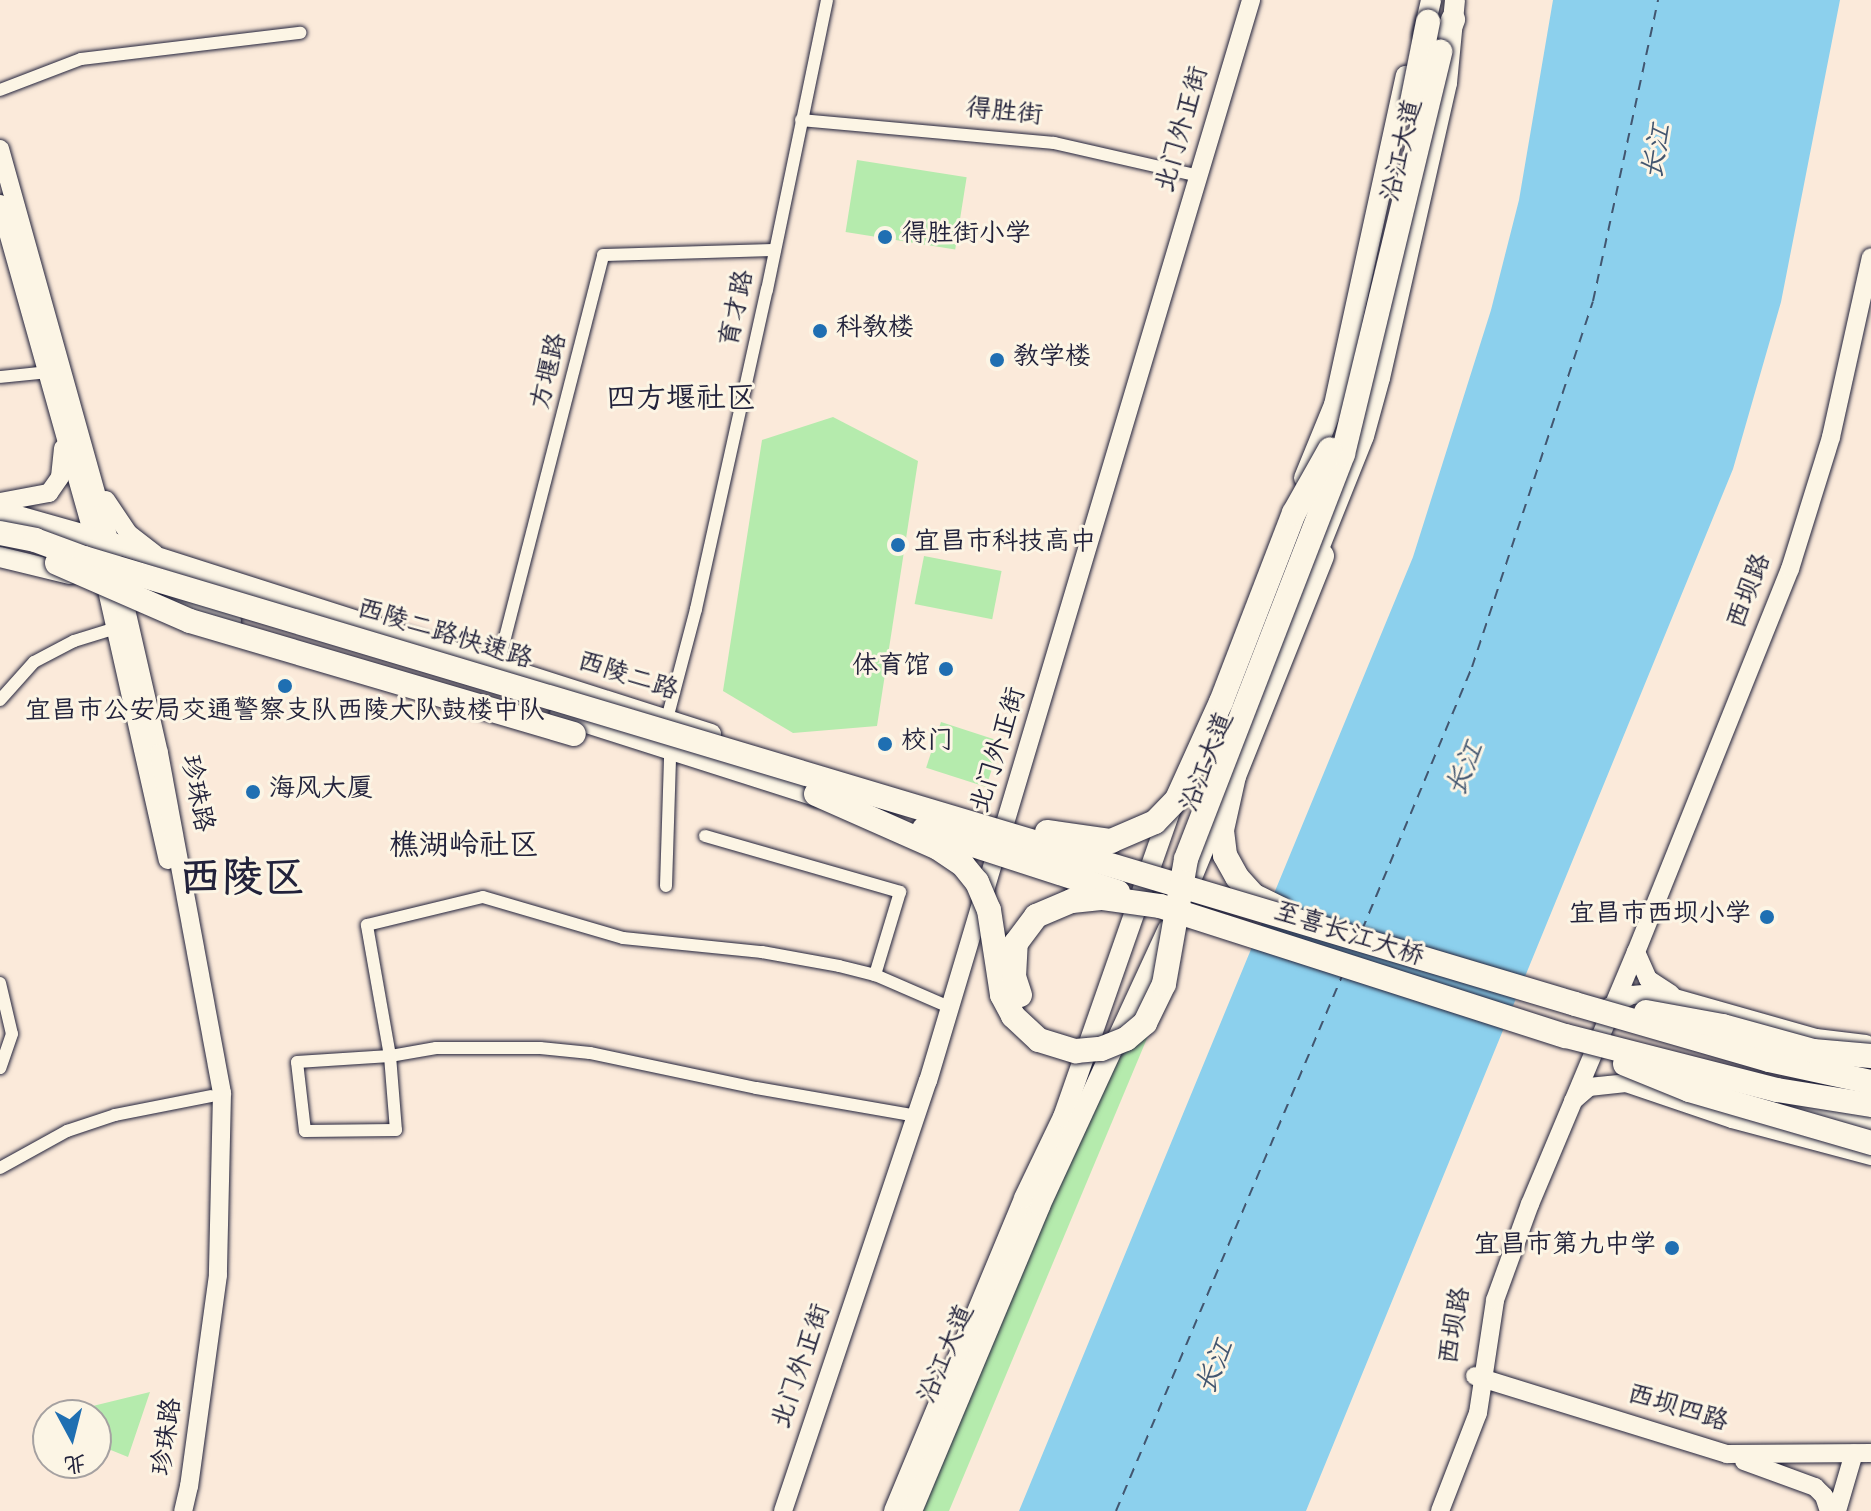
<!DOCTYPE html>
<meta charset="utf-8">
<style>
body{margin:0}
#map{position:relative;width:1871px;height:1511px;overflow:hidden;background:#fbeada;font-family:"Gochi Hand","LXGW WenKai TC",sans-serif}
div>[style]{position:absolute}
.green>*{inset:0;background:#b5ebad;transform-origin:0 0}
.water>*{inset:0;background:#8cd0ed}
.ferry>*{height:2px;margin-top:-1px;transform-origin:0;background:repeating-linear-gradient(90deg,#425670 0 10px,transparent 0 18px)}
.roads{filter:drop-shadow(0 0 2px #22223b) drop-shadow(0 0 2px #22223b)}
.street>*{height:12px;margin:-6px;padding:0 6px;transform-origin:6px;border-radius:6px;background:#fcf5e5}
.secondary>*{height:18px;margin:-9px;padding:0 9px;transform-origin:9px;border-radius:9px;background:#fcf5e5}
.primary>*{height:20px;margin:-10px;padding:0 10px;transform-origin:10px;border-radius:10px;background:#fcf5e5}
.highway>*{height:24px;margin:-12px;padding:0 12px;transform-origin:12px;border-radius:12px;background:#fcf5e5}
.bridges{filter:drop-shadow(0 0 2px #22223b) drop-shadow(0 0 2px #22223b)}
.highway-bridge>*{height:24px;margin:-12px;padding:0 12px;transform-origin:12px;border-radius:12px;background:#fcf5e5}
.dots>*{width:22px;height:22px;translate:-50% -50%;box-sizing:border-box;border:4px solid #fcf5e5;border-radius:50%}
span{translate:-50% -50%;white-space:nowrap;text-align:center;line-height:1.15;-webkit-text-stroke:6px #fcf5e5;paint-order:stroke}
.street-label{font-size:26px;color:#22223b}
.poi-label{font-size:26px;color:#22223b}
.left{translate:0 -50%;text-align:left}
.right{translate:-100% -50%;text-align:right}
.water-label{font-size:28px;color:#425670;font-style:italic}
.quarter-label{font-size:30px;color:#22223b}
.town-label{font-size:42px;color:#22223b;font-weight:700}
.north{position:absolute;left:32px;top:1399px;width:80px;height:80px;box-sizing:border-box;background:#fcf5e5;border:2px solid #a5a1a1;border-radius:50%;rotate:173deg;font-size:22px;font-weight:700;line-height:32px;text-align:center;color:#22223b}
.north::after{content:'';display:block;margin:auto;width:28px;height:36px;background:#1f6fb2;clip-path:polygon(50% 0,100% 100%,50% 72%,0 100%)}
</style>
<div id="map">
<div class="green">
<div style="left:857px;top:160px;width:111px;height:73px;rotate:9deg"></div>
<div style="clip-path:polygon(833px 417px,918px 461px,877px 726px,793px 733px,723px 691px,762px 440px)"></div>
<div style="left:924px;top:556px;width:79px;height:49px;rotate:11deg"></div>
<div style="left:941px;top:722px;width:63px;height:48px;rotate:18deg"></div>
<div style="clip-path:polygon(1148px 1036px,949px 1511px,923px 1511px,1111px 1057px)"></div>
<div style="clip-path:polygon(150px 1392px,128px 1457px,96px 1444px,96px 1415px,56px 1415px)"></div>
</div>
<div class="water">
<div style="clip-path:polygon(1553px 0,1840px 0,1781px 302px,1733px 469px,1306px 1511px,1019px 1511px,1413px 557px,1491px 310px,1519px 200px)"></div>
</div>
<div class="ferry">
<div style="left:1362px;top:930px;width:285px;rotate:-67.3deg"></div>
<div style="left:1472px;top:667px;width:385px;rotate:-71.7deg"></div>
<div style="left:1593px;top:301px;width:308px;rotate:-77.8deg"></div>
<div style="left:1116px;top:1511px;width:581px;rotate:-67.1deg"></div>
</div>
<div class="roads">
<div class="street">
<div style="left:0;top:90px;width:87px;rotate:-20.9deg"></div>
<div style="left:81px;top:59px;width:221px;rotate:-6.8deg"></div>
<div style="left:801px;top:120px;width:254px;rotate:5.2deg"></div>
<div style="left:1054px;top:143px;width:149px;rotate:12.8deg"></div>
<div style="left:0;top:377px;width:48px;rotate:-5.9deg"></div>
<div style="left:498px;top:665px;width:423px;rotate:-75.6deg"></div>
<div style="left:603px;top:255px;width:172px;rotate:-1.7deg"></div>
<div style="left:0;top:700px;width:51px;rotate:-48.2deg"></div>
<div style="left:34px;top:662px;width:45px;rotate:-27.7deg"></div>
<div style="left:74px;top:641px;width:44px;rotate:-17.2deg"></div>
<div style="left:667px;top:719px;width:114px;rotate:-75.2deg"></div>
<div style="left:696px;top:609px;width:327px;rotate:-77.5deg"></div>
<div style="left:767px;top:290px;width:296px;rotate:-78.3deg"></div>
<div style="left:705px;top:836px;width:203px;rotate:16deg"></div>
<div style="left:900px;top:892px;width:87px;rotate:106.8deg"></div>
<div style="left:666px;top:886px;width:130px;rotate:-88.2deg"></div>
<div style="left:0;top:983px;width:52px;rotate:76.8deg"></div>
<div style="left:12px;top:1034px;width:36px;rotate:109deg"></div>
<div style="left:390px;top:1056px;width:74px;rotate:85.4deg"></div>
<div style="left:396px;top:1130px;width:91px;rotate:179.4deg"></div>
<div style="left:305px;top:1131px;width:69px;rotate:-96.6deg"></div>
<div style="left:297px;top:1062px;width:93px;rotate:-3.7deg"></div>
<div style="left:917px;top:1116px;width:163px;rotate:-170.1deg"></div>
<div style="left:756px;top:1088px;width:170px;rotate:-168.1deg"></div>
<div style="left:590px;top:1053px;width:50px;rotate:-174.3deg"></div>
<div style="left:540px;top:1048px;width:104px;rotate:180deg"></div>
<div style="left:436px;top:1048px;width:47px;rotate:170.1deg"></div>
<div style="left:390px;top:1056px;width:133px;rotate:-100deg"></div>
<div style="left:367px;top:925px;width:119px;rotate:-13.6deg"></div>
<div style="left:483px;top:897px;width:146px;rotate:16.3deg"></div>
<div style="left:623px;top:938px;width:140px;rotate:5.8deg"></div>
<div style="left:762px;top:952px;width:78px;rotate:10.3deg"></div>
<div style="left:839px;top:966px;width:37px;rotate:14deg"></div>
<div style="left:875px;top:975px;width:81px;rotate:23.4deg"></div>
<div style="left:0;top:1168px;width:77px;rotate:-28.9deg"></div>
<div style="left:67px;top:1131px;width:51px;rotate:-18.4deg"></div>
<div style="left:115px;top:1115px;width:98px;rotate:-11.2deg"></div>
</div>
<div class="secondary">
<div style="left:0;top:149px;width:420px;rotate:74.4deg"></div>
<div style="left:0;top:204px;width:357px;rotate:74.3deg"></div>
<div style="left:106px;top:500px;width:40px;rotate:56deg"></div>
<div style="left:128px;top:533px;width:34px;rotate:38deg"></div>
<div style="left:0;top:502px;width:50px;rotate:-10.4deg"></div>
<div style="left:49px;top:493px;width:19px;rotate:-55deg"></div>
<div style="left:60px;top:477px;width:29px;rotate:-84deg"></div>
<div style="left:104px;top:577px;width:290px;rotate:77.3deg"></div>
<div style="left:120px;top:583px;width:174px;rotate:77.1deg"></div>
<div style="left:159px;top:753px;width:346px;rotate:79.5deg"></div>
<div style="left:222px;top:1093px;width:182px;rotate:91.3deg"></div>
<div style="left:218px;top:1275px;width:213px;rotate:97.8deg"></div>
<div style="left:189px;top:1486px;width:26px;rotate:103deg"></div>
<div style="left:1636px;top:952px;width:30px;rotate:66deg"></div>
<div style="left:1648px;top:979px;width:27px;rotate:33deg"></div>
<div style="left:1609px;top:1007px;width:26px;rotate:-28deg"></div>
<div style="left:1632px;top:995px;width:25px;rotate:-5deg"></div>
<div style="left:1657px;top:993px;width:165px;rotate:15.8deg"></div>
<div style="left:1816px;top:1038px;width:50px;rotate:6.8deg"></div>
<div style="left:1749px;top:1096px;width:95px;rotate:12.7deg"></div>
<div style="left:1573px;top:1101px;width:21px;rotate:-41deg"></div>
<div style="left:1589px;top:1087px;width:37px;rotate:-6deg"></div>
<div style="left:1626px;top:1083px;width:112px;rotate:18.8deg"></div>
<div style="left:1732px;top:1119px;width:144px;rotate:14.9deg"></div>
<div style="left:1475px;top:1376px;width:264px;rotate:17.2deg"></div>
<div style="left:1727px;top:1454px;width:144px;rotate:-0.4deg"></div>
<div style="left:1744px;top:1461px;width:76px;rotate:20.1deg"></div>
<div style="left:1815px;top:1487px;width:13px;rotate:45deg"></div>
<div style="left:1824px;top:1496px;width:16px;rotate:72deg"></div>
<div style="left:783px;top:1511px;width:454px;rotate:-71.4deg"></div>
<div style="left:928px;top:1081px;width:1128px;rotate:-73.36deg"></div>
<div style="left:1440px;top:1511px;width:105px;rotate:-68.8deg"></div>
<div style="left:1478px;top:1413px;width:114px;rotate:-81.4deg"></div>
<div style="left:1495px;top:1300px;width:102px;rotate:-70deg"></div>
<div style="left:1530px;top:1204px;width:273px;rotate:-67.2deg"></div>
<div style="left:1636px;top:952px;width:413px;rotate:-68.1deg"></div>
<div style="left:1790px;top:569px;width:138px;rotate:-72.7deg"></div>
<div style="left:1831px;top:437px;width:184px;rotate:-77.5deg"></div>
<div style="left:1837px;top:1511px;width:60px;rotate:-73.7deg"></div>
</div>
<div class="primary">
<div style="left:1423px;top:35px;width:36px;rotate:-77deg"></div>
<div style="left:1304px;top:478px;width:79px;rotate:-67.7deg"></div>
<div style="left:1334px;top:405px;width:337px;rotate:-77.7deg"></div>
<div style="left:0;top:511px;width:114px;rotate:15.7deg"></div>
<div style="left:110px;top:542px;width:631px;rotate:17.72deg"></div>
<div style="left:1320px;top:546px;width:118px;rotate:-68.2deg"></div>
<div style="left:1364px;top:436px;width:60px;rotate:-74.6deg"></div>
<div style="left:1380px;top:378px;width:303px;rotate:-77.2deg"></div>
<div style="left:1447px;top:83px;width:83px;rotate:-84.5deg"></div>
<div style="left:0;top:557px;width:72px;rotate:13.7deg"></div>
<div style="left:170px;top:602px;width:64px;rotate:17.3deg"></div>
<div style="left:1184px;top:897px;width:92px;rotate:-67.6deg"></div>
<div style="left:894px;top:1511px;width:339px;rotate:-67.4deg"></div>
<div style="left:1024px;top:1198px;width:90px;rotate:-64.3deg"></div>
<div style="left:1063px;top:1117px;width:327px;rotate:-70.7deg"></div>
<div style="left:912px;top:1511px;width:331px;rotate:-67.2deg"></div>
<div style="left:1040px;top:1206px;width:305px;rotate:-65.2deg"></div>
</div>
<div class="highway">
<div style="left:1440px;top:52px;width:35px;rotate:-68deg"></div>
<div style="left:562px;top:713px;width:267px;rotate:17.7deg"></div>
<div style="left:1281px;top:909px;width:30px;rotate:-154deg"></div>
<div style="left:1254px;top:896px;width:25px;rotate:-132deg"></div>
<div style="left:1237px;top:877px;width:25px;rotate:-119deg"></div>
<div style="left:1225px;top:855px;width:25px;rotate:-97deg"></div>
<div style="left:1222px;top:830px;width:55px;rotate:-77.5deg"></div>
<div style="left:1234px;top:776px;width:237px;rotate:-68.2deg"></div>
<div style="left:1834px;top:1067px;width:37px;rotate:2deg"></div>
<div style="left:1842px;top:1117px;width:30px;rotate:14deg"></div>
</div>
</div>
<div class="bridges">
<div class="highway-bridge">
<div style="left:1412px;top:102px;width:82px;rotate:-78.7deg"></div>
<div style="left:0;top:533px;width:36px;rotate:11deg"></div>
<div style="left:35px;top:540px;width:52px;rotate:20.2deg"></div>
<div style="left:84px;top:558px;width:1556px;rotate:16.65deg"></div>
<div style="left:1575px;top:1004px;width:202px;rotate:16.1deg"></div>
<div style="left:1769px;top:1060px;width:104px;rotate:12.2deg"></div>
<div style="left:57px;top:563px;width:145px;rotate:23.6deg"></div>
<div style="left:190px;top:621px;width:400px;rotate:16.4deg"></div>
<div style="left:816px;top:794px;width:133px;rotate:23.9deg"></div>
<div style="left:938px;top:848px;width:30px;rotate:34deg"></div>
<div style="left:963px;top:865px;width:22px;rotate:51deg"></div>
<div style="left:977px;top:882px;width:30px;rotate:67deg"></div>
<div style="left:989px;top:910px;width:86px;rotate:81.3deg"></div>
<div style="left:1002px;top:995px;width:24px;rotate:62deg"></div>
<div style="left:1013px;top:1016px;width:35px;rotate:43deg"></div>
<div style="left:1039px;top:1040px;width:39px;rotate:17deg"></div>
<div style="left:1076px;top:1051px;width:25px;rotate:-5deg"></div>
<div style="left:1101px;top:1049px;width:27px;rotate:-22deg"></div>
<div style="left:1126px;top:1039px;width:25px;rotate:-40deg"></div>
<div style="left:1145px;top:1023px;width:43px;rotate:-64deg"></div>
<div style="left:1164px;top:984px;width:127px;rotate:-80deg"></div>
<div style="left:1186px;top:859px;width:434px;rotate:-68.8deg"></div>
<div style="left:1343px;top:454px;width:414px;rotate:-76.4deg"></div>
<div style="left:924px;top:829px;width:204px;rotate:18deg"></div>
<div style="left:1047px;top:832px;width:65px;rotate:8deg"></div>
<div style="left:1111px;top:841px;width:48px;rotate:-23.4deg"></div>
<div style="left:1155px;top:822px;width:32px;rotate:-46deg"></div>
<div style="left:1177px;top:799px;width:107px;rotate:-65.6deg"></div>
<div style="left:1221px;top:702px;width:203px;rotate:-68.9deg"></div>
<div style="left:1294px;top:513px;width:73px;rotate:-60.6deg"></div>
<div style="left:1160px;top:906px;width:426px;rotate:17.8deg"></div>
<div style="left:1566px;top:1036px;width:218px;rotate:14.4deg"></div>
<div style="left:1777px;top:1090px;width:95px;rotate:9.1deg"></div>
<div style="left:1020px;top:995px;width:19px;rotate:-108deg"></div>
<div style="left:1014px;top:977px;width:34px;rotate:-87deg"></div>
<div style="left:1016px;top:943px;width:34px;rotate:-53deg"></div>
<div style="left:1036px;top:916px;width:39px;rotate:-23deg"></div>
<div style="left:1072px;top:901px;width:31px;rotate:-6deg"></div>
<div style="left:1103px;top:898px;width:58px;rotate:8deg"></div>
<div style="left:1646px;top:1012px;width:78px;rotate:10.3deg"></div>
<div style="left:1723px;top:1026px;width:93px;rotate:15.5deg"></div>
<div style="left:1813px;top:1051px;width:58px;rotate:4.9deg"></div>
<div style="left:1625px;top:1064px;width:69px;rotate:22.1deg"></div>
<div style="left:1689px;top:1090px;width:190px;rotate:16.2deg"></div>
</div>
</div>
<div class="dots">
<div style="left:885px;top:237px;background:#1f6fb2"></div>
<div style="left:820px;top:331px;background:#1f6fb2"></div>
<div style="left:997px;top:360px;background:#1f6fb2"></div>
<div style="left:898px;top:545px;background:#1f6fb2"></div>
<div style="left:946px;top:669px;background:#1f6fb2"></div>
<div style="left:285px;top:686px;background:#1f6fb2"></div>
<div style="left:885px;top:744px;background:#1f6fb2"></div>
<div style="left:253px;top:792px;background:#1f6fb2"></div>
<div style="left:1767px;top:917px;background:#1f6fb2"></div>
<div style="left:1672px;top:1248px;background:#1f6fb2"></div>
</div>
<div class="street-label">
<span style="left:1004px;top:115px;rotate:6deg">得胜街</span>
<span style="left:1185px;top:130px;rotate:-74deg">北门外正街</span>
<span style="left:1405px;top:151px;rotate:-77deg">沿江大道</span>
<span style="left:740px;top:309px;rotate:-78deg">育才路</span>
<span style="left:552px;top:372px;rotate:-76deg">方堰路</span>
<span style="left:1752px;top:592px;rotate:-69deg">西坝路</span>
<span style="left:444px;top:637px;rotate:17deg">西陵二路快速路</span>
<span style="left:627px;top:679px;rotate:18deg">西陵二路</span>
<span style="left:1001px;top:751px;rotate:-73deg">北门外正街</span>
<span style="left:1210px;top:763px;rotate:-69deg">沿江大道</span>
<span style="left:194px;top:794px;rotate:79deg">珍珠路</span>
<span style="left:1348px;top:937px;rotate:18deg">至喜长江大桥</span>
<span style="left:1458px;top:1326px;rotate:-80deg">西坝路</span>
<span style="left:949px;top:1355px;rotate:-67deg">沿江大道</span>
<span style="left:804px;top:1367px;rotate:-71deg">北门外正街</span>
<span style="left:1677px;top:1411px;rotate:17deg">西坝四路</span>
<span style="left:170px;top:1437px;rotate:-82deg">珍珠路</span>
</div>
<div class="poi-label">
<span class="left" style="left:901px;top:237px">得胜街小学</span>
<span class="left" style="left:836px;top:331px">科教楼</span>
<span class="left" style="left:1013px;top:360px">教学楼</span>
<span class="left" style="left:914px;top:545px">宜昌市科技高中</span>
<span class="right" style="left:930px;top:669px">体育馆</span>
<span style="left:285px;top:714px">宜昌市公安局交通警察支队西陵大队鼓楼中队</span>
<span class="left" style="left:901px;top:744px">校门</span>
<span class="left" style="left:269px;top:792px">海风大厦</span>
<span class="right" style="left:1751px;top:917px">宜昌市西坝小学</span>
<span class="right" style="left:1656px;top:1248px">宜昌市第九中学</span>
</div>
<div class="water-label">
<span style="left:1660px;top:152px;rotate:-79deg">长江</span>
<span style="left:1468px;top:770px;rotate:-67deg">长江</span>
<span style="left:1218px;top:1368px;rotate:-67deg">长江</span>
</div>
<div class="quarter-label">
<span style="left:681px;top:402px">四方堰社区</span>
<span style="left:464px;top:849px">樵湖岭社区</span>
</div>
<div class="town-label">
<span style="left:242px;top:884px">西陵区</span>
</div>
<div class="north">北</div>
</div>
